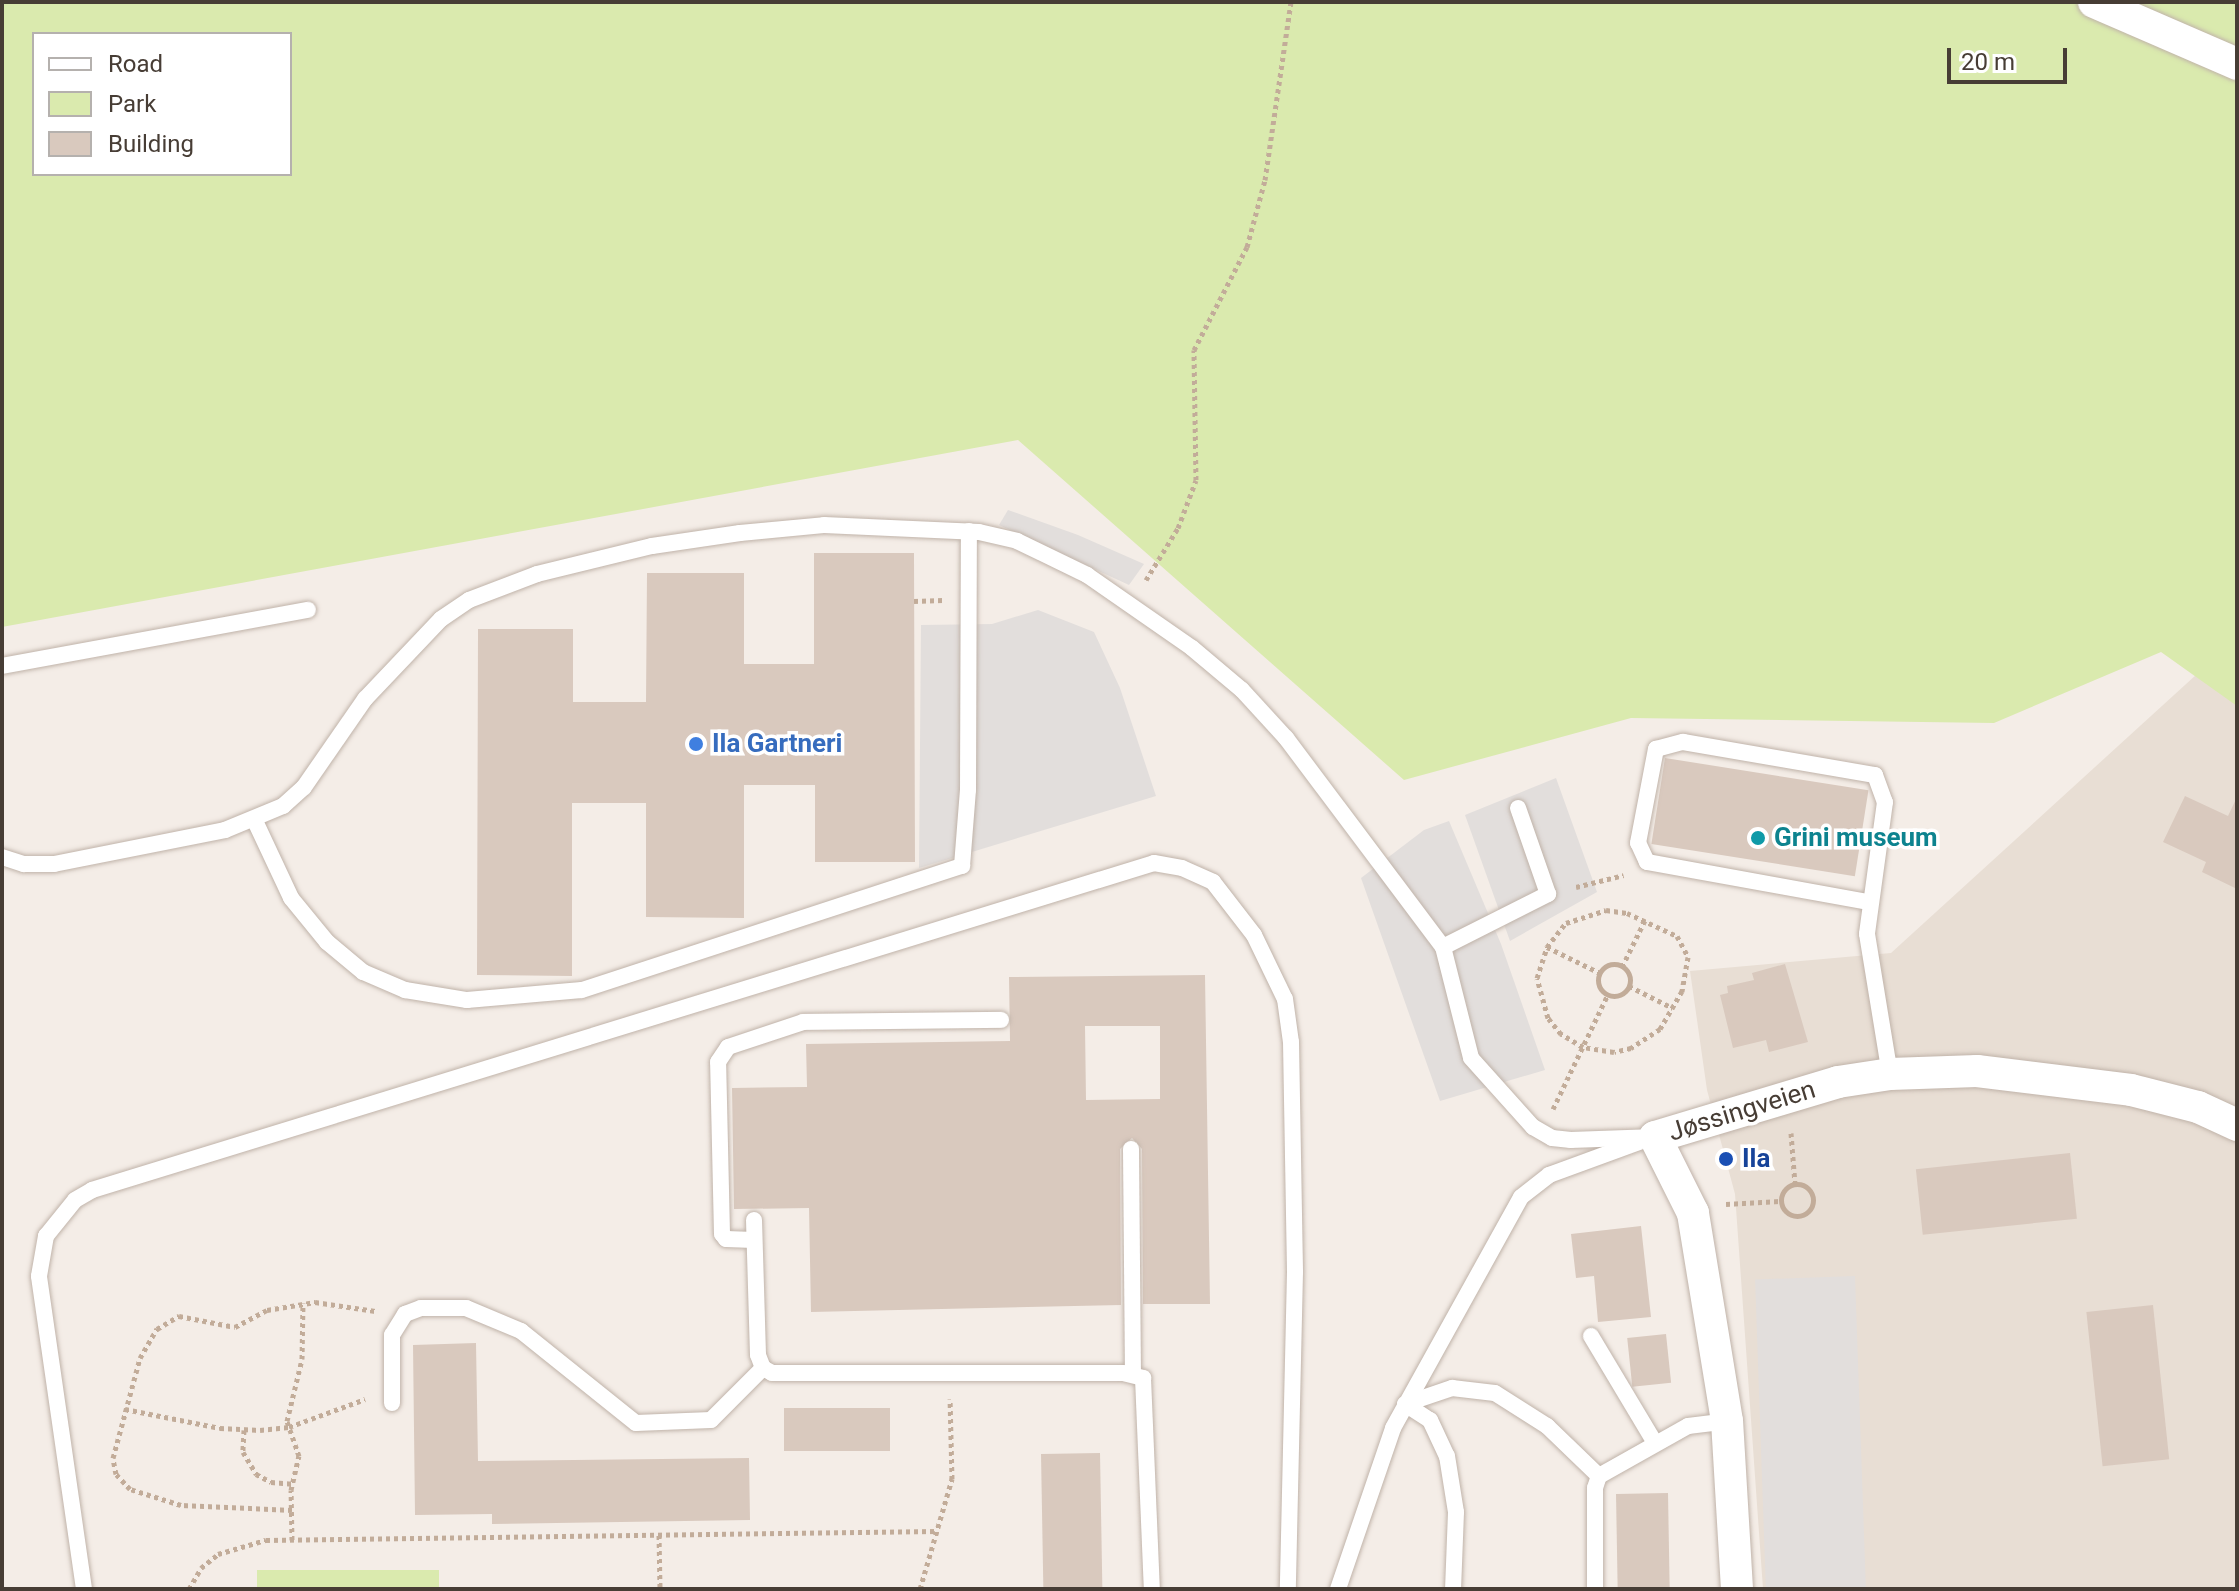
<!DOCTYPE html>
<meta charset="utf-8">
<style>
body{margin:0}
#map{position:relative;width:2239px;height:1591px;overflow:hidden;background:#f4ede7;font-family:Roboto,sans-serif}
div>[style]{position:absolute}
.residential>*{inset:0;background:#e8ded4}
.green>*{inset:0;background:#daeaae;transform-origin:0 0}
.parking>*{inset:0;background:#e2dedc;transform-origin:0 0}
.building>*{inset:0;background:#d9c9be;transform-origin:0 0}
.path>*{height:5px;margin-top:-2.5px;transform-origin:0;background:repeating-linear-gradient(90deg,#c2ac99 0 4px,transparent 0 8px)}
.path>.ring{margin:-2.5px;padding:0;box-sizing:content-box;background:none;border:5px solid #c2ac99;border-radius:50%}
.roads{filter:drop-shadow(0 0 2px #c0b3a9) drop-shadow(0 0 2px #c0b3a9)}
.lane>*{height:16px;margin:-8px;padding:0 8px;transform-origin:8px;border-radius:8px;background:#fff}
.street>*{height:32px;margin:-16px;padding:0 16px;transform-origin:16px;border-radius:16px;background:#fff}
.dots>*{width:22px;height:22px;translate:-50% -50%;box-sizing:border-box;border:4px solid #fff;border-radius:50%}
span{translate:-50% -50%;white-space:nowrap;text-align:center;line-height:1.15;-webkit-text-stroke:7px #fff;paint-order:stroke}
.shop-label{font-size:26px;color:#366cbe;font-weight:700}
.left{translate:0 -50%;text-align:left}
.culture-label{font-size:26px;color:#0d838f;font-weight:700}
.street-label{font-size:26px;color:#473d35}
.transit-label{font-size:26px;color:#164399;font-weight:700}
.frame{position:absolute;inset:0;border:4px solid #473d35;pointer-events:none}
.legend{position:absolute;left:32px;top:32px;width:260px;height:144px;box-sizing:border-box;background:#fff;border:2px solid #b5b1ae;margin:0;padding:10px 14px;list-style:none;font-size:24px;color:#473d35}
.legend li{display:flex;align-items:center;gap:16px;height:40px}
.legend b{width:40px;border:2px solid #b5b1ae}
.scale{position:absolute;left:1947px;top:48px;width:120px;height:36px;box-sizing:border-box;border:4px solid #473d35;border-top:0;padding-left:10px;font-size:24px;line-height:28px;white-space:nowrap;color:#473d35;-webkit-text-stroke:6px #fff;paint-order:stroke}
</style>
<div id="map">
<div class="residential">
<div style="clip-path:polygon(2208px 664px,2237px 667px,2237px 1589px,1763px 1589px,1735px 1194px,1707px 1090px,1690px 971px,1891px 953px)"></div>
</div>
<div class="green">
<div style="clip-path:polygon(evenodd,2px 2px,2237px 2px,2237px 706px,2161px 652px,1994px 723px,1631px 718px,1404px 780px,1018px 440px,2px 627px,2px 2px,34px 34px,290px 34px,290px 174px,34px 174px,34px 34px)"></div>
<div style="left:439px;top:1570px;width:19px;height:182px;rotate:90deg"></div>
</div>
<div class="parking">
<div style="clip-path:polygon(1008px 510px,1078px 535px,1144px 564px,1129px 585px,999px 525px)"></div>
<div style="clip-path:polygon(1038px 610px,1094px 632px,1120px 688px,1156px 796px,919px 868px,921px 625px,992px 624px)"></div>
<div style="clip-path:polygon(1556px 778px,1597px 892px,1510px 941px,1465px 815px)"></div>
<div style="clip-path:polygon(1449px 821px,1501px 944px,1545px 1070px,1440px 1101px,1361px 878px,1424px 830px)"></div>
<div style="left:1855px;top:1276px;width:313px;height:100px;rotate:88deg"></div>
</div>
<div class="building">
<div style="clip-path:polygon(814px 553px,914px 553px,915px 862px,815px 862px,815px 785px,744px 785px,744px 918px,646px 917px,646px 803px,572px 803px,572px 976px,477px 975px,478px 629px,573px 629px,573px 702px,646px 702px,647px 573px,744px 573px,744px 664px,814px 664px)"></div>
<div style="left:1665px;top:758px;width:206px;height:87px;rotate:9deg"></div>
<div style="clip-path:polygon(2185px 796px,2228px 816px,2237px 797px,2237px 889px,2202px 872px,2206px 862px,2163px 842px)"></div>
<div style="clip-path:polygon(1785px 964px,1808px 1042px,1769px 1052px,1766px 1040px,1733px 1048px,1720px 995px,1728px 993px,1727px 986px,1754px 980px,1752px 973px)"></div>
<div style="clip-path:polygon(evenodd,1205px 975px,1210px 1304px,1143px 1304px,1142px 1149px,1132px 1138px,1120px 1149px,1121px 1305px,811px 1312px,809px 1208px,734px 1209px,732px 1088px,807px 1087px,806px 1044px,1010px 1041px,1009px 977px,1205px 975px,1085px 1026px,1160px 1026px,1160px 1099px,1086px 1100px,1085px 1026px)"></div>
<div style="left:2070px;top:1153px;width:66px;height:155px;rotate:84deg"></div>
<div style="clip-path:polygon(1641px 1226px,1651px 1317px,1598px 1322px,1594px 1276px,1576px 1278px,1571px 1234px)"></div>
<div style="left:2153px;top:1305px;width:155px;height:67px;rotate:84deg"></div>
<div style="left:1666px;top:1334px;width:49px;height:39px;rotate:84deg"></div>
<div style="clip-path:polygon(476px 1343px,478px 1461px,749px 1458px,750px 1520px,492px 1524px,492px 1514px,415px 1515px,413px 1345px)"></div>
<div style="left:890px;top:1408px;width:43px;height:106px;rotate:90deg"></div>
<div style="left:1100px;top:1453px;width:136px;height:59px;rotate:89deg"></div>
<div style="left:1668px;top:1493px;width:96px;height:52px;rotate:89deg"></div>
</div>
<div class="path">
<div style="left:1146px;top:580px;width:61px;rotate:-58.4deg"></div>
<div style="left:1178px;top:528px;width:51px;rotate:-69.4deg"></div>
<div style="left:1196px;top:480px;width:130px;rotate:-90.9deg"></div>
<div style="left:1194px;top:350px;width:116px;rotate:-62.8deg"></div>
<div style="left:1247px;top:247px;width:69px;rotate:-75deg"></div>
<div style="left:1265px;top:180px;width:180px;rotate:-81.7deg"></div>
<div style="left:914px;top:601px;width:29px;rotate:-2deg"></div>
<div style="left:1576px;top:887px;width:49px;rotate:-14deg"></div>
<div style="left:1606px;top:910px;width:21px;rotate:8deg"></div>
<div style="left:1627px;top:913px;width:55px;rotate:24.7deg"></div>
<div style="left:1677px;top:936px;width:24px;rotate:62deg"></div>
<div style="left:1688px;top:957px;width:35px;rotate:100deg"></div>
<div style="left:1682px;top:991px;width:44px;rotate:120.1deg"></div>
<div style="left:1660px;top:1029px;width:35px;rotate:147deg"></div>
<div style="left:1631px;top:1048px;width:17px;rotate:167deg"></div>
<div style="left:1614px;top:1052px;width:31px;rotate:-171deg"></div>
<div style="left:1583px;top:1047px;width:26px;rotate:-149deg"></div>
<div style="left:1561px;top:1034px;width:21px;rotate:-129deg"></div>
<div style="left:1548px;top:1018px;width:41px;rotate:-105.4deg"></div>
<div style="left:1537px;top:978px;width:33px;rotate:-72deg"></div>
<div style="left:1547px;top:947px;width:31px;rotate:-52deg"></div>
<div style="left:1566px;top:923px;width:42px;rotate:-18deg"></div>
<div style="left:1547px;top:947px;width:59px;rotate:26.1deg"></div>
<div class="ring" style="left:1598px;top:964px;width:27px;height:27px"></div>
<div style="left:1622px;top:967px;width:52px;rotate:-63.9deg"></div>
<div style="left:1629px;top:986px;width:49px;rotate:26.6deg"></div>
<div style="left:1553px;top:1109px;width:127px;rotate:-64.4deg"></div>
<div style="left:1791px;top:1133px;width:51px;rotate:85.5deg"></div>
<div class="ring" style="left:1781px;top:1184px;width:27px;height:27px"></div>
<div style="left:1726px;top:1204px;width:55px;rotate:-3.1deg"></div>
<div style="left:125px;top:1409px;width:97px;rotate:11.3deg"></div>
<div style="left:220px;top:1428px;width:40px;rotate:2.9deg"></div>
<div style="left:260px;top:1430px;width:29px;rotate:-6deg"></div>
<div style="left:289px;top:1427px;width:81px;rotate:-20.2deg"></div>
<div style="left:244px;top:1430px;width:22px;rotate:93deg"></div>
<div style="left:243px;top:1452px;width:26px;rotate:59deg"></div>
<div style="left:256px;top:1474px;width:17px;rotate:28deg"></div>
<div style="left:271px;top:1482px;width:21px;rotate:5deg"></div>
<div style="left:292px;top:1510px;width:111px;rotate:-177.4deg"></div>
<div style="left:181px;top:1505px;width:53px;rotate:-162.6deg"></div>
<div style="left:130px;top:1489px;width:21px;rotate:-133deg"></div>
<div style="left:116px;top:1474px;width:16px;rotate:-101deg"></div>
<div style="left:113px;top:1458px;width:104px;rotate:-74.9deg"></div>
<div style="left:140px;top:1358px;width:34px;rotate:-60deg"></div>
<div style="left:157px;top:1329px;width:26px;rotate:-31deg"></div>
<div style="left:179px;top:1316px;width:57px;rotate:11.1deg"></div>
<div style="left:235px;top:1327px;width:36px;rotate:-28deg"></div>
<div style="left:267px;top:1310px;width:49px;rotate:-9.5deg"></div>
<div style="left:315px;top:1302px;width:61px;rotate:8.5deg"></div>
<div style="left:659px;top:1535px;width:54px;rotate:88.9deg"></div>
<div style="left:292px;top:1540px;width:50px;rotate:-91.1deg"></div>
<div style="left:291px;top:1490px;width:35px;rotate:-77deg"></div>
<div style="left:299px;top:1456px;width:37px;rotate:-109deg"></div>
<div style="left:287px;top:1421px;width:64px;rotate:-76.4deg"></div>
<div style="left:302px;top:1359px;width:56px;rotate:-89deg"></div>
<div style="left:189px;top:1589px;width:24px;rotate:-60deg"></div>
<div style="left:201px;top:1568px;width:22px;rotate:-39deg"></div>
<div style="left:218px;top:1554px;width:50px;rotate:-16.3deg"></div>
<div style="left:266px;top:1540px;width:672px;rotate:-0.77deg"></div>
<div style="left:920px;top:1589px;width:115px;rotate:-73.8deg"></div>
<div style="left:952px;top:1479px;width:80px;rotate:-91.4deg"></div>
</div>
<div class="roads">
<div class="lane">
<div style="left:2px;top:666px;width:311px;rotate:-10.4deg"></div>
<div style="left:255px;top:821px;width:85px;rotate:64.9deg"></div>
<div style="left:291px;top:898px;width:57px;rotate:50.7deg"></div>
<div style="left:327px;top:942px;width:47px;rotate:39.8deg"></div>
<div style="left:363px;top:972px;width:46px;rotate:23.2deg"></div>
<div style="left:405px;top:990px;width:63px;rotate:9.2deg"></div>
<div style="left:467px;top:1000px;width:115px;rotate:-5deg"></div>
<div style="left:582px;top:990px;width:400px;rotate:-18.1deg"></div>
<div style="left:962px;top:866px;width:76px;rotate:-85.5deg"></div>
<div style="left:968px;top:790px;width:259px;rotate:-89.8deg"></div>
<div style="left:2px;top:857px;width:23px;rotate:18deg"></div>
<div style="left:24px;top:864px;width:30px"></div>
<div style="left:54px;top:864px;width:174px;rotate:-11.2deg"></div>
<div style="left:225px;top:830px;width:63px;rotate:-22.5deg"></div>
<div style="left:283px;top:806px;width:28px;rotate:-42deg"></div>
<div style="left:304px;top:787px;width:107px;rotate:-55.3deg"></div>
<div style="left:365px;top:699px;width:110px;rotate:-46.5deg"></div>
<div style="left:441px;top:619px;width:34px;rotate:-34deg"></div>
<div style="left:469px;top:600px;width:73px;rotate:-20.9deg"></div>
<div style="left:537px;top:574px;width:118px;rotate:-13.7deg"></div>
<div style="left:652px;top:546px;width:89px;rotate:-8.4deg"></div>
<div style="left:740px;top:533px;width:84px;rotate:-5.4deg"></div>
<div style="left:824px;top:525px;width:155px;rotate:2.6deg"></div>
<div style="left:979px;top:532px;width:39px;rotate:13deg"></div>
<div style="left:1017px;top:541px;width:78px;rotate:25.9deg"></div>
<div style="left:1087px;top:575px;width:128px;rotate:34.8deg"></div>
<div style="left:1192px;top:648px;width:65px;rotate:40deg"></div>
<div style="left:1242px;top:690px;width:65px;rotate:47.5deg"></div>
<div style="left:1286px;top:738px;width:261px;rotate:53.1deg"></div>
<div style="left:1443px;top:947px;width:114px;rotate:75.8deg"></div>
<div style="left:1471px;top:1058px;width:93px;rotate:48.1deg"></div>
<div style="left:1533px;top:1127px;width:22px;rotate:30deg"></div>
<div style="left:1552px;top:1138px;width:19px;rotate:6deg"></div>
<div style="left:1571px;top:1140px;width:84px;rotate:-2deg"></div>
<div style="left:1868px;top:902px;width:225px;rotate:-169.7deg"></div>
<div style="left:1647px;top:862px;width:21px;rotate:-115deg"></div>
<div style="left:1638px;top:843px;width:96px;rotate:-79.2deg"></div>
<div style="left:1656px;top:749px;width:28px;rotate:-15deg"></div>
<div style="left:1683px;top:742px;width:195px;rotate:9.8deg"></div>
<div style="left:1875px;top:775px;width:29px;rotate:70deg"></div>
<div style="left:1885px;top:802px;width:133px;rotate:97.8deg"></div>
<div style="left:1867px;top:934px;width:142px;rotate:80.7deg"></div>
<div style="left:1443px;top:947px;width:118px;rotate:-26.8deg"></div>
<div style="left:1548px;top:894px;width:91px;rotate:-109.2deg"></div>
<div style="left:1131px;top:1149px;width:224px;rotate:89.5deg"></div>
<div style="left:754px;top:1220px;width:135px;rotate:88.3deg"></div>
<div style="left:758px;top:1355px;width:14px;rotate:69deg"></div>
<div style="left:763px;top:1368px;width:10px;rotate:29deg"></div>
<div style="left:772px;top:1373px;width:351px"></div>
<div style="left:1123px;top:1373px;width:21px;rotate:14deg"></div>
<div style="left:1143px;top:1378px;width:211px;rotate:87.6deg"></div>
<div style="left:754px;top:1240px;width:28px;rotate:-178deg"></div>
<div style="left:726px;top:1239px;width:6px;rotate:-129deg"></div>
<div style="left:722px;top:1234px;width:172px;rotate:-91.3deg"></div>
<div style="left:718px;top:1062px;width:18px;rotate:-56deg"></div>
<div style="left:728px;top:1047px;width:79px;rotate:-18.4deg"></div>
<div style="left:803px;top:1022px;width:198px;rotate:-0.6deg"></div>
<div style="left:1591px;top:1336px;width:125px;rotate:59.1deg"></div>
<div style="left:392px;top:1403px;width:68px;rotate:-90deg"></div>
<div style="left:392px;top:1335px;width:25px;rotate:-58deg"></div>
<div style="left:405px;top:1314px;width:17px;rotate:-21deg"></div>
<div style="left:421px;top:1308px;width:45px"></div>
<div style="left:466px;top:1308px;width:60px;rotate:22.7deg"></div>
<div style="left:521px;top:1331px;width:147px;rotate:38.7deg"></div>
<div style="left:636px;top:1423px;width:75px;rotate:-2.3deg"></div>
<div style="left:711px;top:1420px;width:74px;rotate:-45deg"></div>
<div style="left:1405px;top:1404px;width:50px;rotate:-18.8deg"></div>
<div style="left:1452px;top:1388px;width:43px;rotate:6.6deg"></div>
<div style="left:1495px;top:1393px;width:62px;rotate:32.4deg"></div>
<div style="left:1547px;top:1426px;width:72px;rotate:43.9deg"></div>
<div style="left:1405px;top:1404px;width:30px;rotate:33deg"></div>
<div style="left:1430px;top:1420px;width:40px;rotate:65deg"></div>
<div style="left:1447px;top:1456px;width:57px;rotate:80.9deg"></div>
<div style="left:1456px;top:1512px;width:77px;rotate:92.2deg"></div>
<div style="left:84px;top:1589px;width:316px;rotate:-98.2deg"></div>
<div style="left:39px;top:1276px;width:41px;rotate:-80.1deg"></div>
<div style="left:46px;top:1236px;width:46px;rotate:-51.1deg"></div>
<div style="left:75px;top:1200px;width:20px;rotate:-30deg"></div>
<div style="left:92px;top:1190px;width:1111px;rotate:-17.11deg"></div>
<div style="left:1154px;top:863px;width:28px;rotate:10deg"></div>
<div style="left:1182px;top:868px;width:34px;rotate:24deg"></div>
<div style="left:1213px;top:882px;width:67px;rotate:52.3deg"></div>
<div style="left:1254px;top:935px;width:71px;rotate:64.2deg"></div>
<div style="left:1285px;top:999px;width:43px;rotate:82.1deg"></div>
<div style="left:1291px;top:1042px;width:230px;rotate:89deg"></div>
<div style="left:1295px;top:1272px;width:317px;rotate:91.3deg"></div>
<div style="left:1338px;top:1589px;width:170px;rotate:-71.1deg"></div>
<div style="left:1393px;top:1428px;width:264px;rotate:-61deg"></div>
<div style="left:1521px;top:1197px;width:36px;rotate:-38deg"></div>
<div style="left:1549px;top:1175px;width:96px;rotate:-20.1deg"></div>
<div style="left:1595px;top:1589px;width:101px;rotate:-90deg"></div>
<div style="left:1595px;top:1488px;width:13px;rotate:-72deg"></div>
<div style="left:1599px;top:1476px;width:102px;rotate:-29.3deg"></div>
<div style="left:1688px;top:1426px;width:39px;rotate:-7deg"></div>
</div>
<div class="street">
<div style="left:2094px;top:2px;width:156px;rotate:23.4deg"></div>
<div style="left:1737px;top:1589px;width:168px;rotate:-93.4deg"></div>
<div style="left:1727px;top:1421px;width:211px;rotate:-99.3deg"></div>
<div style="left:1693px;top:1213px;width:85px;rotate:-116.6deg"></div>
<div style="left:1655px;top:1137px;width:191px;rotate:-16.7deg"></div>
<div style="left:1838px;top:1082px;width:53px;rotate:-8.7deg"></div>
<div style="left:1890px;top:1074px;width:87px;rotate:-2deg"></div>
<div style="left:1977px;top:1071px;width:155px;rotate:7deg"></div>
<div style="left:2131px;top:1090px;width:69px;rotate:14.2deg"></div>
<div style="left:2198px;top:1107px;width:43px;rotate:24.8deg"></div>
</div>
</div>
<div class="dots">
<div style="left:696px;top:744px;background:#3f7fe0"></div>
<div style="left:1758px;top:838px;background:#0f9aa8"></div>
<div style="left:1726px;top:1159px;background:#1a4fb4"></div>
</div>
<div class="shop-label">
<span class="left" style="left:712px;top:744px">Ila Gartneri</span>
</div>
<div class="culture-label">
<span class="left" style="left:1774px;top:838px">Grini museum</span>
</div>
<div class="street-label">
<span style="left:1742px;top:1111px;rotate:-17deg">Jøssingveien</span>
</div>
<div class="transit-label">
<span class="left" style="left:1742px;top:1159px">Ila</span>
</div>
<div class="frame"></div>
<ul class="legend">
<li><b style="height:10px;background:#fff"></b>Road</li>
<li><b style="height:22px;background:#daeaae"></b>Park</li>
<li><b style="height:22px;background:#d9c9be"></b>Building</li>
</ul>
<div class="scale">20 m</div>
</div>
